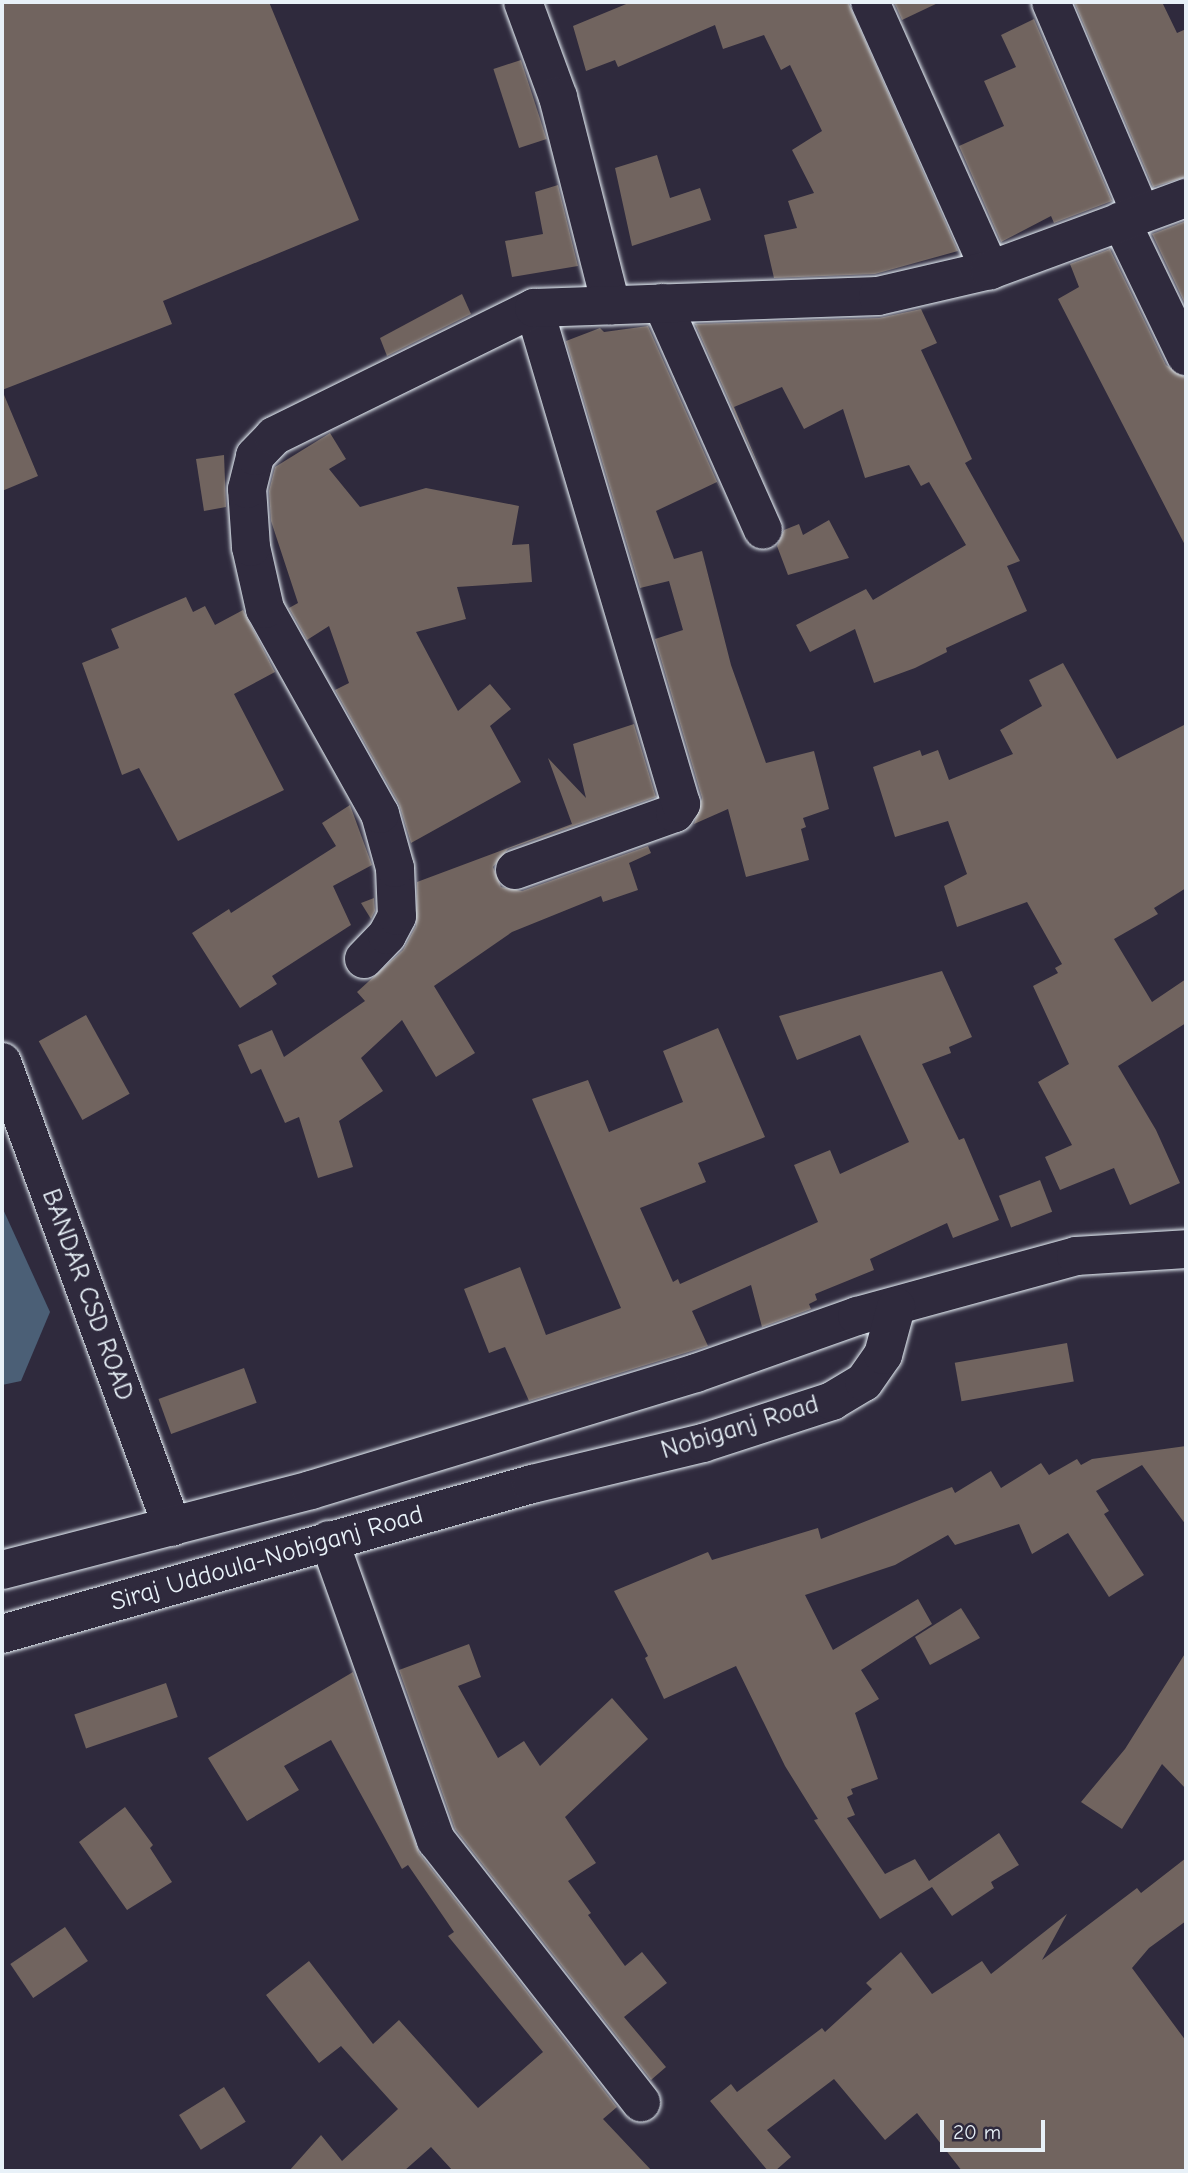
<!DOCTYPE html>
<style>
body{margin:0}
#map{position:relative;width:1188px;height:2173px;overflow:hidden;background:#2f2a3d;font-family:"Comic Neue",sans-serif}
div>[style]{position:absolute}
.water>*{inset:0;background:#4b5f76}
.building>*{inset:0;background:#71645f;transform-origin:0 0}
.roads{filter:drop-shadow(0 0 2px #e8f1f8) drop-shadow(0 0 2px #e8f1f8)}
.minor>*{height:38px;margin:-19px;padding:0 19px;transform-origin:19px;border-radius:19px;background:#2f2a3d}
.secondary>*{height:38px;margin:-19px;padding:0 19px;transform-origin:19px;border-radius:19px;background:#2f2a3d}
span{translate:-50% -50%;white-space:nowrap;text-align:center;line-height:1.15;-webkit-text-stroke:5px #2f2a3d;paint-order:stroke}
.street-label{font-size:26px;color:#e8f1f8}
.frame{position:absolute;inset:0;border:4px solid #e8f1f8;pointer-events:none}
.scale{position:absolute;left:940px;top:2120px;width:105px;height:32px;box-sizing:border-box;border:4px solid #e8f1f8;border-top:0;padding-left:9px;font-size:21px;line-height:24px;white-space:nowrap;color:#e8f1f8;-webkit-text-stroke:5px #2f2a3d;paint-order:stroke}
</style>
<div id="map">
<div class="water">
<div style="clip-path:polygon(2px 1207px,50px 1312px,21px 1381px,2px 1385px)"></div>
</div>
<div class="building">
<div style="clip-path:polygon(2px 2px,269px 2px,359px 220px,163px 301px,172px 324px,2px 390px,38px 476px,2px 491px)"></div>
<div style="clip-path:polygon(631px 2px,848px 2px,958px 251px,875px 274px,774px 278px,764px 235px,797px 228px,788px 201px,814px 193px,792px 150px,822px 131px,790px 65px,781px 70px,764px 35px,723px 49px,715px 25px,618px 67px,615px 60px,586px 71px,573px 26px)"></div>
<div style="clip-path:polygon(894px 2px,940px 2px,902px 20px)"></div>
<div style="clip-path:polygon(1080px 2px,1162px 2px,1177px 33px,1186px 29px,1186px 177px,1153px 187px,1075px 4px)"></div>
<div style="clip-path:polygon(1034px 19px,1112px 201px,1054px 223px,1051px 216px,1001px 242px,959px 146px,1004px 126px,984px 81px,1016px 67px,1001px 35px)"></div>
<div style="left:521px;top:60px;width:83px;height:29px;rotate:72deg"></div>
<div style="clip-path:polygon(657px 155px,670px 198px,700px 188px,711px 220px,632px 246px,615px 168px)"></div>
<div style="clip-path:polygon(558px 185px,578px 266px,512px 277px,505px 241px,543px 234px,535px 192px)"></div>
<div style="clip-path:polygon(1186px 221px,1186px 306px,1152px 234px)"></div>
<div style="clip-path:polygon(1110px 249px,1166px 365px,1186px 378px,1186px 547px,1058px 299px,1079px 287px,1070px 264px)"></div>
<div style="clip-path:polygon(462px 294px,471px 314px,387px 356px,380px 338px)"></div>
<div style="clip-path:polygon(921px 309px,937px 343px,921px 350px,972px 459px,965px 463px,1020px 561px,1007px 566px,1027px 611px,946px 648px,947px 652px,915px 668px,874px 683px,855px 629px,810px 652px,796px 625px,866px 589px,873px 600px,966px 545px,929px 482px,921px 486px,909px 465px,865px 478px,843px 409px,804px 429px,782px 387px,734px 407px,764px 479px,695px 324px,879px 318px)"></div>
<div style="clip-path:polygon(648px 326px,724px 497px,717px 482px,656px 511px,674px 559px,702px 551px,731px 665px,766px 763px,814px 751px,829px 809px,803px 818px,806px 827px,801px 829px,809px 860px,746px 877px,728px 809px,694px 824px,702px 798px,655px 639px,683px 630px,669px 581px,640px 588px,566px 341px,600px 328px,604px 332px)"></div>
<div style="clip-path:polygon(330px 433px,346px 459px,329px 469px,360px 507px,426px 488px,519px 506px,512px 545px,529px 544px,532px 582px,457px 587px,466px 619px,416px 632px,458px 711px,490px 684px,511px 709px,490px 726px,521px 782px,411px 843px,399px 804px,335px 690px,349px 683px,329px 626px,307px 640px,289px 608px,298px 603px,271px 521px,269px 491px,275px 467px)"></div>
<div style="clip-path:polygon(224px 455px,226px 507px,204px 511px,196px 459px)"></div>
<div style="clip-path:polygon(829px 520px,849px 558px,788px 575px,777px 546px,784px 530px,799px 524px,803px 535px)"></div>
<div style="clip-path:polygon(186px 597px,193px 612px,205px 606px,215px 625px,243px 610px,275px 672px,234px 694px,284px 790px,178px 841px,139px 768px,122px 775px,82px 663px,119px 648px,111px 629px)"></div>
<div style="clip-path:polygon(1063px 663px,1117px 759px,1186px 724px,1186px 888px,1154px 908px,1158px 914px,1114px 939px,1152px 1002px,1186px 979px,1186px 1023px,1118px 1066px,1156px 1130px,1180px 1183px,1130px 1205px,1114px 1168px,1060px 1190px,1045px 1157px,1072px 1145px,1038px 1082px,1069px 1064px,1033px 986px,1058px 973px,1055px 968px,1062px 964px,1027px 902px,957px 927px,944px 886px,967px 874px,948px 821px,895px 837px,873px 767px,920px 750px,922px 756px,938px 750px,949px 780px,1013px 754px,1000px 730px,1042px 706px,1029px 680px)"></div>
<div style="clip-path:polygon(634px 724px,656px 797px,508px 849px,493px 867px,501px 887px,522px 891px,648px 846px,651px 853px,629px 863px,638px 890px,603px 902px,601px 896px,512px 932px,434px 986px,475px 1053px,436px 1077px,402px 1020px,361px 1058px,383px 1091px,339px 1121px,353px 1167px,318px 1178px,299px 1117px,285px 1123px,261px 1069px,251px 1074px,238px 1045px,272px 1030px,284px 1057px,365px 1001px,357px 992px,403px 950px,416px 926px,417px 882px,572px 824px,548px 758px,586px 798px,573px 744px)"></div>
<div style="clip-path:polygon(350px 805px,372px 865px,333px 886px,351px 925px,272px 976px,277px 984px,240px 1008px,192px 933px,229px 909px,231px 913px,336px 846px,322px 823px)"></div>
<div style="clip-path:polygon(374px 898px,375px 911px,371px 919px,361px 903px)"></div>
<div style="clip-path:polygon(942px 971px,972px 1037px,949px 1047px,951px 1053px,922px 1064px,959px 1140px,964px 1138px,999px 1220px,953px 1238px,947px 1223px,870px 1259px,874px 1270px,815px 1294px,817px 1300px,809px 1304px,811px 1309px,762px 1327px,751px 1285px,692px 1311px,708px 1346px,529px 1401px,505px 1347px,489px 1353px,464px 1289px,520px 1267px,546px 1335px,621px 1308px,532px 1099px,588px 1080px,609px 1132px,683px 1102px,663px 1051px,718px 1028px,765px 1137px,698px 1163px,706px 1182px,640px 1208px,673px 1282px,678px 1279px,680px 1284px,818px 1222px,794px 1165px,830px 1150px,840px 1174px,909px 1142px,860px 1035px,797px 1060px,779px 1016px)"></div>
<div style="left:86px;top:1015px;width:90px;height:54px;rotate:61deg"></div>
<div style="left:1040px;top:1180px;width:34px;height:44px;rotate:69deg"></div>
<div style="left:1067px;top:1343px;width:39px;height:114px;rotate:80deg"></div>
<div style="left:244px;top:1368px;width:37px;height:91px;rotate:70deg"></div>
<div style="clip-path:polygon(1186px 1446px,1186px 1525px,1142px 1465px,1096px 1491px,1109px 1511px,1104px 1514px,1144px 1575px,1109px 1597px,1068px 1533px,1032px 1554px,1019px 1524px,955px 1545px,948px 1535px,895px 1565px,805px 1595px,833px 1650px,918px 1599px,932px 1624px,861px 1670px,879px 1699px,855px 1713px,878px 1779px,851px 1789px,853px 1794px,847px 1797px,855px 1815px,847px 1818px,885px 1874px,915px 1859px,929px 1881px,999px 1833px,1019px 1865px,991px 1882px,994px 1888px,952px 1916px,932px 1887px,880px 1919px,814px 1820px,818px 1819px,785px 1766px,736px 1666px,664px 1699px,645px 1658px,648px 1656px,614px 1591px,708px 1552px,712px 1560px,818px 1528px,821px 1539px,952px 1487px,955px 1493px,991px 1471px,1001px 1488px,1041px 1463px,1049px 1475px,1077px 1459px,1081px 1465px,1092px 1459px)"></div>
<div style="clip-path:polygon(961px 1608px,980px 1638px,930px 1665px,915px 1637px)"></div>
<div style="clip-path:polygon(469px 1644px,481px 1677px,458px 1686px,498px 1758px,524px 1741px,540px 1766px,612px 1698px,648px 1739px,565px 1817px,596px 1863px,568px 1881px,591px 1913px,588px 1915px,625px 1966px,642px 1952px,667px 1983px,624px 2017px,666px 2067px,651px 2080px,455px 1829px,399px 1670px)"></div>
<div style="clip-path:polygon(1186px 1652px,1186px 1789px,1162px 1764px,1122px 1829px,1081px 1802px,1125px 1749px)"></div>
<div style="clip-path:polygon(353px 1672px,419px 1853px,617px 2107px,603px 2119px,652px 2171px,453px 2171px,431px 2147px,404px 2171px,289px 2171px,321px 2135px,342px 2161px,398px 2109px,341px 2046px,319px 2063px,266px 1995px,309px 1961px,373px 2044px,399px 2020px,478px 2108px,543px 2052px,448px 1936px,454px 1932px,408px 1865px,402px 1869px,331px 1740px,284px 1766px,299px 1790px,247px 1821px,208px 1758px)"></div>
<div style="left:166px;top:1683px;width:36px;height:97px;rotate:71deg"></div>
<div style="clip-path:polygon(125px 1807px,153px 1845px,150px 1848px,172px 1882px,127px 1910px,79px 1842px)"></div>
<div style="clip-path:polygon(1186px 1858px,1186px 1921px,1149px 1948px,1132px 1968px,1186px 2041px,1186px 2171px,962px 2171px,917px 2113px,885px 2140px,834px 2079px,767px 2130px,791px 2157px,775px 2171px,768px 2171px,710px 2101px,731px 2084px,737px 2092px,822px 2028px,825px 2032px,872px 1989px,866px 1983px,901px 1952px,932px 1994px,982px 1961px,991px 1974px,1067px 1914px,1042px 1960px,1137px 1888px,1141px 1893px)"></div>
<div style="left:65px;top:1927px;width:41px;height:66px;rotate:56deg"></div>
<div style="left:224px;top:2087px;width:41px;height:53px;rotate:58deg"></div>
</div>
<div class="roads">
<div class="minor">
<div style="left:523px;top:2px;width:101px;rotate:69.8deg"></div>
<div style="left:558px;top:97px;width:215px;rotate:75.7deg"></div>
<div style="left:870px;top:2px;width:294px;rotate:65.9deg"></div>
<div style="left:1051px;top:2px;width:230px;rotate:67deg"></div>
<div style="left:1121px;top:221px;width:150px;rotate:64.3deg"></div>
<div style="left:662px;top:303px;width:248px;rotate:66deg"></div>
<div style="left:515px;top:870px;width:170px;rotate:-19.6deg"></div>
<div style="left:675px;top:813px;width:11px;rotate:-56deg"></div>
<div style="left:681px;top:804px;width:517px;rotate:-106.51deg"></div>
<div style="left:364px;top:959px;width:33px;rotate:-46deg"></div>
<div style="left:387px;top:935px;width:21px;rotate:-62deg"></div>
<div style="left:397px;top:916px;width:48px;rotate:-92.4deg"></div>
<div style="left:395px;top:868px;width:56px;rotate:-105.5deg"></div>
<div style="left:380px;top:814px;width:235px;rotate:-119.3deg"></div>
<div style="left:265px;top:609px;width:64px;rotate:-102.7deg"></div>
<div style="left:251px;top:547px;width:58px;rotate:-93.9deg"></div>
<div style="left:247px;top:489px;width:34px;rotate:-76deg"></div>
<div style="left:255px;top:456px;width:28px;rotate:-46deg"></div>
<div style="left:274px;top:436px;width:290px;rotate:-26.2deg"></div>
<div style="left:534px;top:308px;width:344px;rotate:-2deg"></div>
<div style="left:878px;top:296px;width:115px;rotate:-13.1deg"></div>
<div style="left:990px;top:270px;width:209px;rotate:-20.2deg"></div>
<div style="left:2px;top:1062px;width:495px;rotate:69.9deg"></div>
<div style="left:329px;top:1540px;width:319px;rotate:70.4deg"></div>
<div style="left:436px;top:1840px;width:333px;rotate:52deg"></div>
</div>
<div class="secondary">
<div style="left:2px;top:1570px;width:319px;rotate:-14.5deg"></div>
<div style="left:311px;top:1490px;width:402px;rotate:-16.9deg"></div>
<div style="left:696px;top:1373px;width:171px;rotate:-19.5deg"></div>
<div style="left:857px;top:1316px;width:227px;rotate:-15.3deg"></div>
<div style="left:1076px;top:1256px;width:110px;rotate:-3.6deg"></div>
<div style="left:2px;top:1634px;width:551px;rotate:-15.8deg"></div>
<div style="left:532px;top:1484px;width:176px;rotate:-13.5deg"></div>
<div style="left:703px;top:1443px;width:136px;rotate:-18deg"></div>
<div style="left:832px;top:1401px;width:37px;rotate:-31deg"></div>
<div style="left:864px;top:1382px;width:33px;rotate:-55deg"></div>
<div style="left:883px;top:1355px;width:50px;rotate:-74.8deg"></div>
</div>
</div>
<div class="street-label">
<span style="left:87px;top:1295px;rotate:70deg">BANDAR CSD ROAD</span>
<span style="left:740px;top:1428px;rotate:-17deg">Nobiganj Road</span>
<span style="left:267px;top:1559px;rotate:-16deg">Siraj Uddoula-Nobiganj Road</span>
</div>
<div class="frame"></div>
<div class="scale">20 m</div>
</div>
